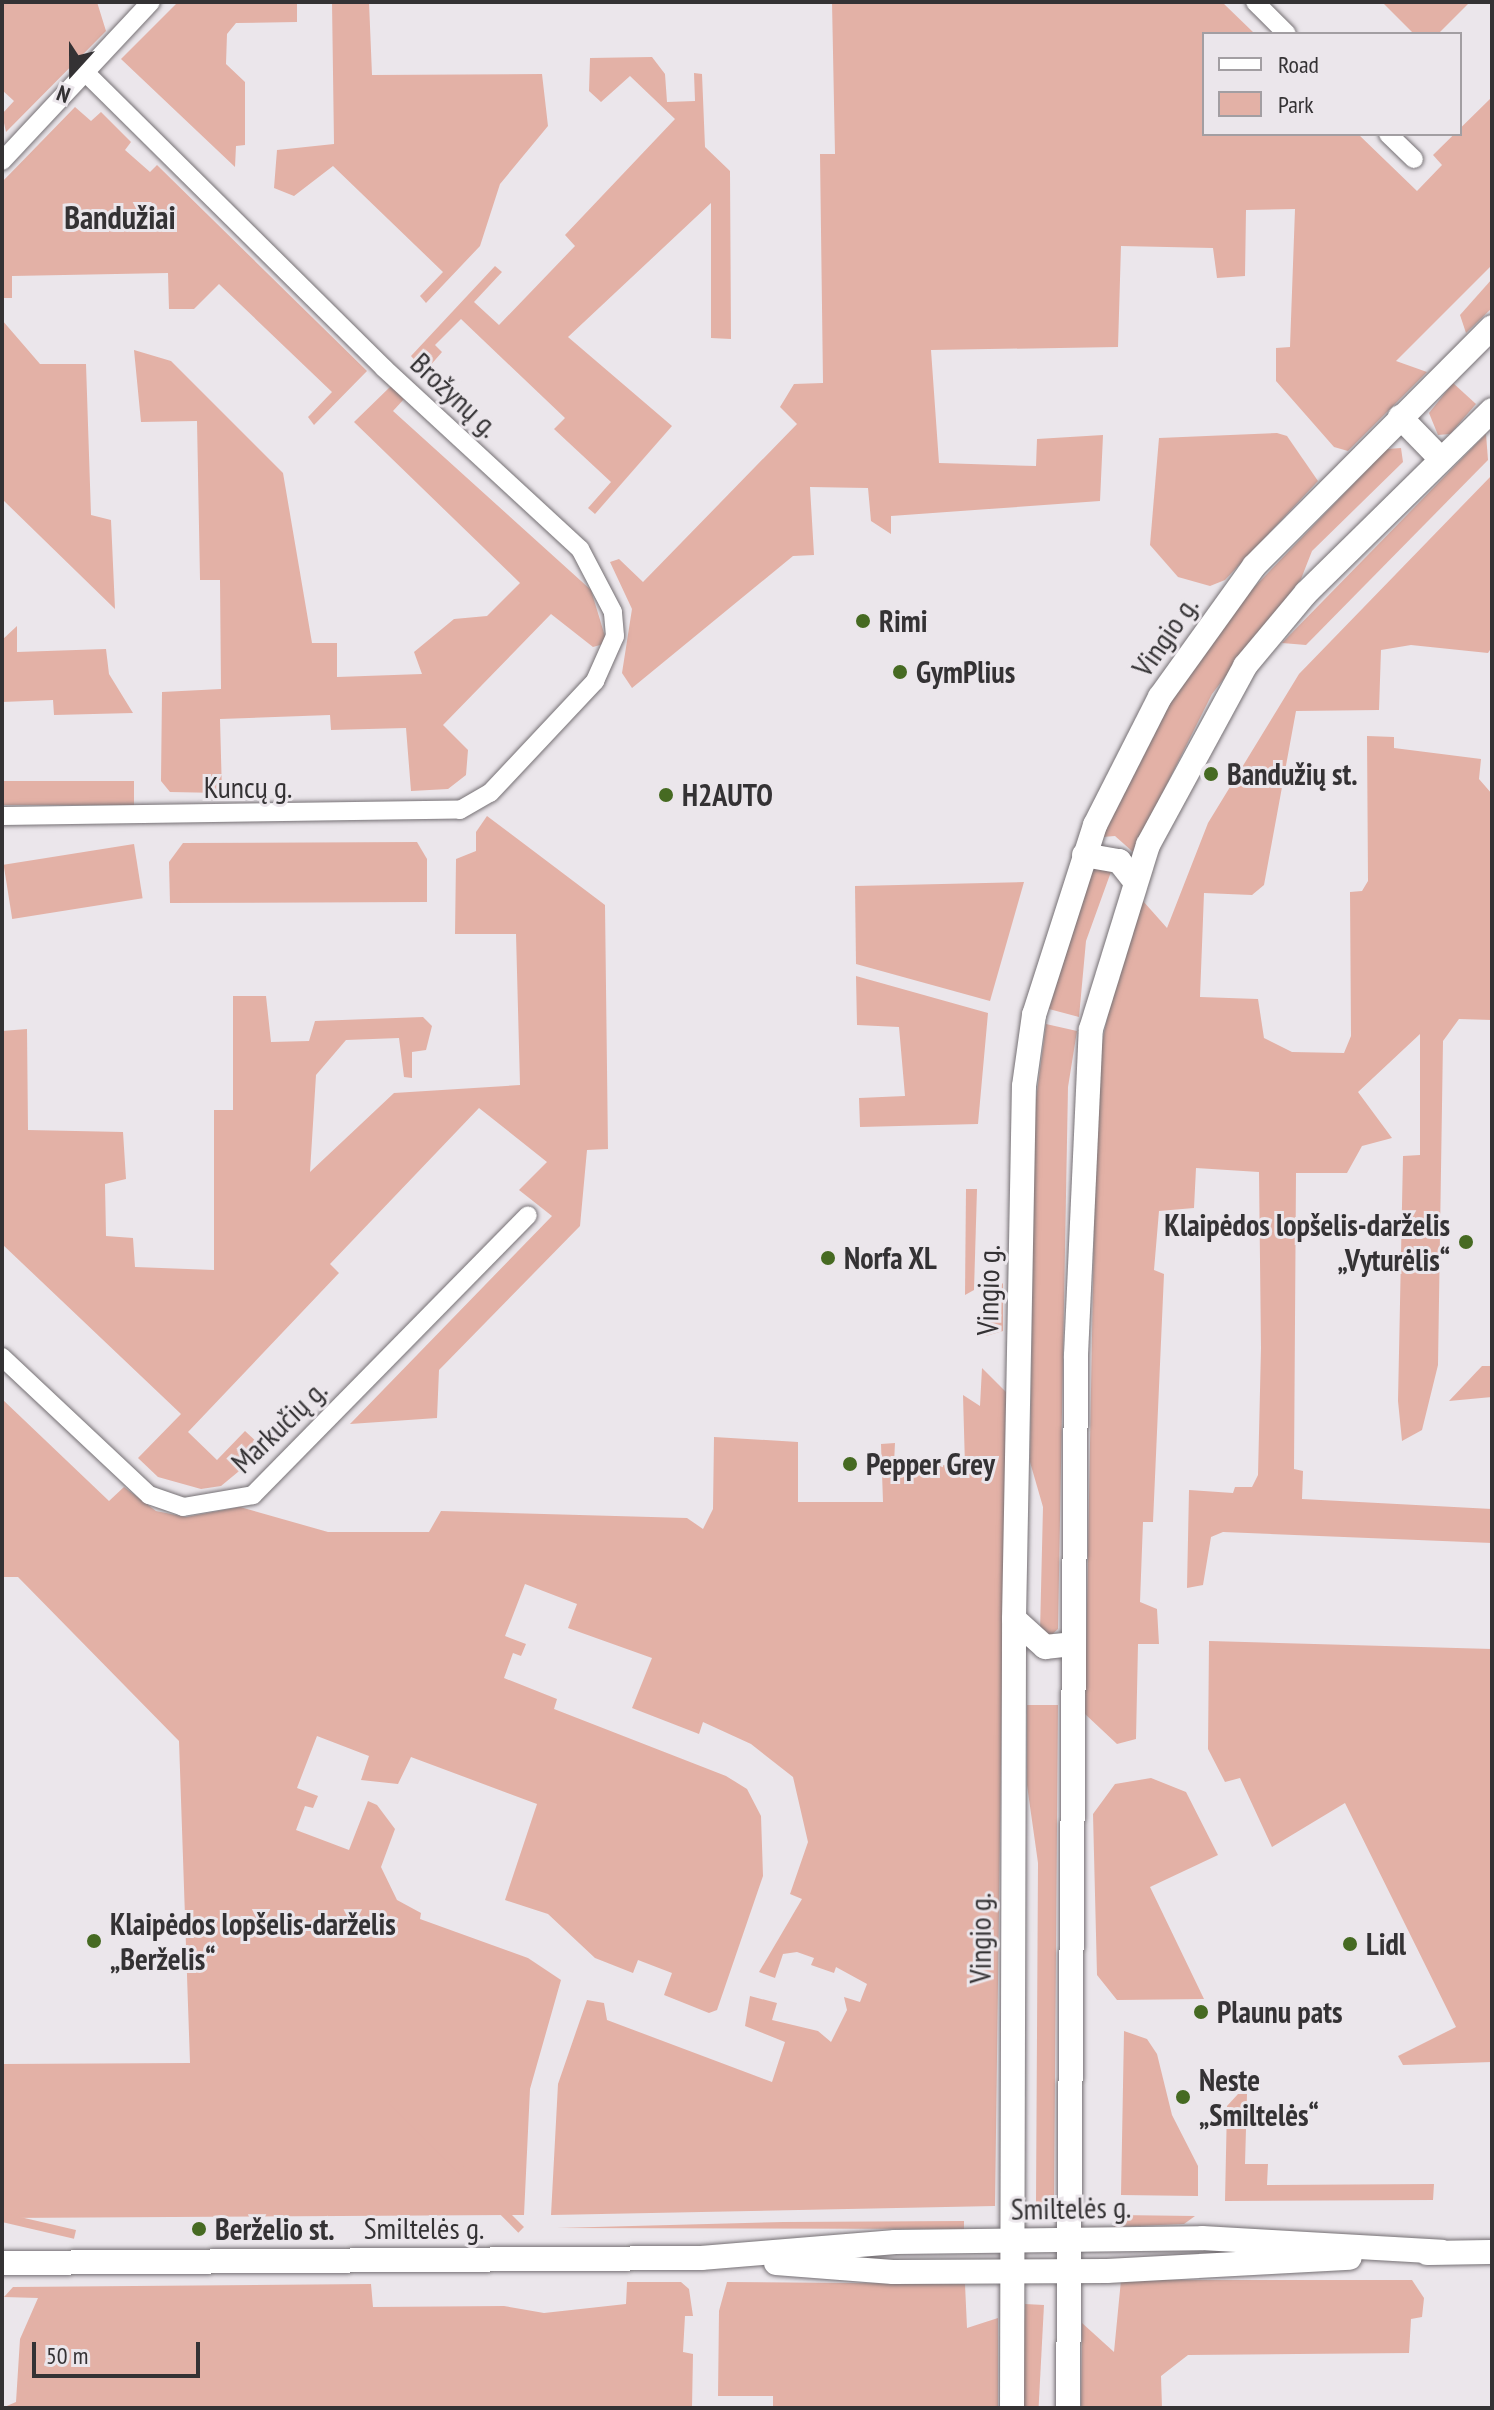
<!DOCTYPE html>
<meta charset="utf-8">
<style>
body{margin:0}
#map{position:relative;width:1494px;height:2410px;overflow:hidden;background:#ebe6eb;font-family:"PT Sans Narrow",sans-serif}
div>[style]{position:absolute}
.green>*{inset:0;background:#e3b1a6;transform-origin:0 0}
.roads{filter:drop-shadow(0 0 2px #757074) drop-shadow(0 0 2px #757074)}
.street>*{height:18px;margin:-9px;padding:0 9px;transform-origin:9px;border-radius:9px;background:#fff}
.secondary>*{height:24px;margin:-12px;padding:0 12px;transform-origin:12px;border-radius:12px;background:#fff}
.dots>*{width:22px;height:22px;translate:-50% -50%;box-sizing:border-box;border:4px solid #ebe6eb;border-radius:50%}
span{translate:-50% -50%;white-space:nowrap;text-align:center;line-height:1.15;-webkit-text-stroke:6px #ebe6eb;paint-order:stroke}
.street-label{font-size:30px;color:#343234}
.poi-label{font-size:30px;color:#343234;font-weight:700}
.left{translate:0 -50%;text-align:left}
.right{translate:-100% -50%;text-align:right}
.neighbourhood-label{font-size:32px;color:#343234;font-weight:700}
.frame{position:absolute;inset:0;border:4px solid #343234;pointer-events:none}
.legend{position:absolute;left:1202px;top:32px;width:260px;height:104px;box-sizing:border-box;background:#ebe6eb;border:2px solid #a29ea2;margin:0;padding:10px 14px;list-style:none;font-size:24px;color:#343234}
.legend li{display:flex;align-items:center;gap:16px;height:40px}
.legend b{width:40px;border:2px solid #a29ea2}
.north{position:absolute;left:32px;top:32px;width:80px;height:80px;-webkit-text-stroke:6px #ebe6eb;paint-order:stroke;rotate:201deg;font-size:22px;font-weight:700;line-height:32px;text-align:center;color:#343234}
.north::after{content:'';display:block;margin:auto;width:28px;height:36px;background:#343234;clip-path:polygon(50% 0,100% 100%,50% 72%,0 100%)}
.scale{position:absolute;left:32px;top:2342px;width:168px;height:36px;box-sizing:border-box;border:4px solid #343234;border-top:0;padding-left:10px;font-size:24px;line-height:28px;white-space:nowrap;color:#343234;-webkit-text-stroke:6px #ebe6eb;paint-order:stroke}
</style>
<div id="map">
<div class="green">
<div style="clip-path:polygon(2px 2px,97px 2px,106px 31px,6px 132px,2px 114px,14px 101px,2px 90px)"></div>
<div style="clip-path:polygon(178px 2px,297px 2px,297px 22px,236px 23px,227px 34px,226px 64px,245px 82px,245px 145px,236px 146px,235px 167px,121px 59px)"></div>
<div style="clip-path:polygon(332px 2px,369px 2px,372px 75px,542px 74px,548px 126px,500px 184px,480px 246px,426px 303px,420px 296px,443px 272px,333px 166px,294px 196px,274px 188px,277px 150px,334px 144px)"></div>
<div style="clip-path:polygon(832px 2px,1222px 2px,1255px 34px,1204px 34px,1204px 134px,1358px 134px,1417px 191px,1442px 165px,1433px 155px,1492px 97px,1492px 265px,1396px 361px,1427px 372px,1348px 451px,1334px 447px,1276px 381px,1276px 348px,1290px 347px,1295px 209px,1246px 210px,1245px 276px,1217px 278px,1213px 248px,1121px 246px,1118px 347px,931px 350px,939px 463px,1036px 466px,1037px 439px,1103px 435px,1100px 501px,891px 516px,891px 534px,871px 521px,868px 488px,810px 487px,814px 555px,793px 556px,632px 688px,622px 673px,632px 609px,610px 562px,619px 559px,643px 582px,797px 424px,780px 407px,794px 384px,823px 383px,820px 154px,835px 154px)"></div>
<div style="clip-path:polygon(1382px 2px,1470px 2px,1438px 34px,1414px 34px)"></div>
<div style="clip-path:polygon(652px 57px,665px 74px,667px 102px,695px 101px,694px 73px,702px 74px,705px 147px,730px 171px,731px 339px,711px 338px,711px 203px,568px 337px,672px 426px,595px 514px,588px 508px,611px 482px,554px 429px,565px 418px,461px 319px,435px 345px,442px 352px,429px 367px,441px 377px,433px 381px,411px 356px,495px 266px,502px 272px,474px 302px,499px 325px,575px 246px,565px 235px,675px 119px,630px 76px,601px 102px,589px 91px,590px 58px)"></div>
<div style="clip-path:polygon(75px 107px,91px 121px,101px 112px,131px 142px,125px 150px,150px 172px,157px 165px,367px 371px,314px 425px,308px 417px,332px 392px,219px 284px,194px 309px,169px 309px,168px 273px,12px 276px,12px 298px,2px 298px,2px 182px)"></div>
<div style="clip-path:polygon(1492px 279px,1492px 308px,1466px 333px,1460px 315px)"></div>
<div style="clip-path:polygon(2px 320px,40px 364px,86px 364px,91px 515px,111px 520px,115px 609px,2px 499px)"></div>
<div style="clip-path:polygon(134px 350px,171px 361px,283px 473px,312px 643px,337px 643px,337px 677px,422px 674px,414px 652px,454px 619px,487px 616px,520px 583px,354px 422px,391px 386px,404px 399px,393px 411px,591px 590px,607px 643px,593px 647px,551px 614px,443px 725px,468px 750px,466px 775px,448px 789px,411px 791px,406px 728px,331px 730px,330px 715px,220px 719px,222px 793px,170px 792px,161px 781px,162px 692px,221px 689px,220px 580px,200px 580px,197px 421px,141px 422px)"></div>
<div style="clip-path:polygon(1453px 383px,1476px 404px,1450px 434px,1438px 435px,1429px 413px)"></div>
<div style="clip-path:polygon(1277px 433px,1287px 436px,1318px 481px,1225px 580px,1210px 586px,1178px 577px,1150px 545px,1159px 438px)"></div>
<div style="clip-path:polygon(1486px 434px,1488px 460px,1306px 645px,1282px 643px)"></div>
<div style="clip-path:polygon(1401px 448px,1403px 462px,1312px 551px,1301px 579px,1212px 694px,1133px 852px,1115px 836px,1102px 837px,1183px 678px,1238px 604px,1387px 449px)"></div>
<div style="clip-path:polygon(1492px 475px,1492px 647px,1488px 653px,1411px 645px,1381px 650px,1379px 710px,1296px 711px,1264px 885px,1252px 895px,1204px 893px,1200px 997px,1258px 999px,1264px 1038px,1292px 1052px,1344px 1053px,1351px 1036px,1350px 892px,1362px 891px,1368px 881px,1367px 736px,1394px 737px,1394px 748px,1481px 759px,1479px 779px,1492px 794px,1492px 1020px,1459px 1019px,1443px 1041px,1438px 1365px,1422px 1430px,1402px 1441px,1398px 1401px,1403px 1156px,1420px 1155px,1420px 1034px,1358px 1092px,1392px 1138px,1362px 1146px,1347px 1173px,1296px 1173px,1294px 1469px,1303px 1471px,1302px 1499px,1492px 1509px,1492px 1543px,1223px 1532px,1211px 1537px,1203px 1585px,1187px 1588px,1189px 1490px,1233px 1493px,1235px 1487px,1252px 1487px,1258px 1475px,1261px 1348px,1259px 1172px,1196px 1168px,1194px 1208px,1159px 1211px,1154px 1270px,1164px 1274px,1153px 1522px,1143px 1522px,1140px 1602px,1157px 1609px,1159px 1644px,1138px 1644px,1136px 1739px,1117px 1744px,1085px 1714px,1097px 1066px,1110px 1005px,1143px 901px,1167px 928px,1208px 823px,1299px 674px)"></div>
<div style="clip-path:polygon(17px 626px,17px 652px,106px 649px,109px 674px,133px 713px,54px 715px,53px 700px,2px 702px,2px 640px)"></div>
<div style="left:134px;top:781px;width:24px;height:132px;rotate:90deg"></div>
<div style="clip-path:polygon(487px 816px,605px 905px,608px 1149px,587px 1150px,580px 1226px,439px 1370px,437px 1418px,350px 1424px,552px 1216px,519px 1190px,547px 1162px,479px 1108px,330px 1264px,339px 1273px,188px 1432px,217px 1460px,245px 1431px,261px 1446px,244px 1467px,221px 1486px,201px 1489px,158px 1477px,138px 1458px,181px 1414px,2px 1244px,2px 1031px,27px 1029px,28px 1130px,123px 1132px,126px 1179px,105px 1184px,106px 1236px,133px 1238px,135px 1267px,214px 1270px,214px 1110px,233px 1110px,233px 996px,266px 996px,271px 1042px,309px 1041px,315px 1021px,423px 1017px,432px 1026px,426px 1050px,412px 1052px,412px 1078px,404px 1077px,399px 1038px,346px 1040px,316px 1075px,310px 1172px,394px 1093px,520px 1085px,516px 934px,455px 934px,456px 859px,476px 851px,476px 832px)"></div>
<div style="clip-path:polygon(417px 842px,427px 859px,427px 902px,170px 903px,169px 862px,183px 843px)"></div>
<div style="left:134px;top:844px;width:55px;height:132px;rotate:81deg"></div>
<div style="clip-path:polygon(1093px 866px,1112px 869px,1086px 941px,1079px 1017px,1049px 1009px)"></div>
<div style="clip-path:polygon(1024px 882px,990px 1001px,856px 964px,855px 886px)"></div>
<div style="clip-path:polygon(856px 976px,988px 1013px,978px 1124px,860px 1127px,859px 1098px,905px 1096px,899px 1027px,857px 1025px)"></div>
<div style="clip-path:polygon(1046px 1024px,1077px 1031px,1068px 1087px,1058px 1629px,1048px 1638px,1040px 1632px,1043px 1507px,1030px 1462px,1035px 1107px)"></div>
<div style="clip-path:polygon(966px 1189px,977px 1189px,974px 1290px,965px 1295px)"></div>
<div style="clip-path:polygon(1003px 1283px,1003px 1331px,986px 1336px,986px 1299px)"></div>
<div style="clip-path:polygon(1482px 1366px,1492px 1366px,1492px 1397px,1449px 1401px)"></div>
<div style="clip-path:polygon(982px 1368px,1006px 1392px,995px 2206px,551px 2215px,558px 2084px,587px 2000px,604px 2003px,607px 2020px,772px 2082px,785px 2042px,745px 2026px,750px 1996px,777px 2003px,772px 2020px,818px 2031px,831px 2042px,847px 2010px,844px 1997px,860px 2002px,867px 1984px,836px 1967px,834px 1973px,811px 1965px,814px 1958px,797px 1952px,783px 1954px,775px 1978px,759px 1972px,802px 1899px,790px 1894px,808px 1842px,793px 1777px,751px 1744px,703px 1722px,699px 1734px,632px 1708px,652px 1658px,568px 1628px,577px 1604px,525px 1584px,505px 1636px,526px 1644px,521px 1656px,513px 1653px,504px 1678px,557px 1699px,554px 1709px,726px 1776px,747px 1789px,761px 1816px,763px 1876px,717px 2010px,709px 2013px,664px 1995px,672px 1973px,638px 1960px,633px 1973px,595px 1958px,548px 1914px,505px 1900px,537px 1804px,411px 1757px,398px 1784px,361px 1780px,369px 1756px,317px 1736px,297px 1788px,318px 1796px,313px 1808px,305px 1806px,296px 1830px,349px 1850px,368px 1801px,377px 1805px,395px 1829px,381px 1867px,397px 1900px,421px 1913px,420px 1919px,528px 1958px,561px 1980px,530px 2089px,524px 2215px,2px 2218px,2px 2064px,190px 2063px,179px 1741px,18px 1577px,2px 1577px,2px 1399px,109px 1501px,124px 1487px,156px 1511px,186px 1517px,240px 1507px,328px 1532px,429px 1532px,441px 1511px,687px 1518px,703px 1529px,713px 1509px,714px 1437px,798px 1442px,798px 1502px,883px 1502px,881px 1444px,895px 1443px,894px 1463px,965px 1466px,963px 1395px,980px 1406px)"></div>
<div style="clip-path:polygon(1209px 1641px,1492px 1649px,1492px 2062px,1403px 2065px,1398px 2056px,1456px 2027px,1345px 1803px,1272px 1847px,1240px 1778px,1225px 1782px,1208px 1749px)"></div>
<div style="clip-path:polygon(1027px 1705px,1058px 1705px,1054px 2203px,1036px 2203px,1038px 1863px,1027px 1785px)"></div>
<div style="clip-path:polygon(1151px 1778px,1186px 1792px,1218px 1855px,1150px 1887px,1204px 1999px,1117px 2000px,1097px 1975px,1093px 1814px,1115px 1784px)"></div>
<div style="clip-path:polygon(1124px 2031px,1147px 2039px,1157px 2054px,1172px 2115px,1198px 2166px,1198px 2196px,1121px 2195px)"></div>
<div style="clip-path:polygon(1238px 2094px,1247px 2094px,1245px 2164px,1268px 2164px,1267px 2185px,1434px 2184px,1433px 2200px,1225px 2201px,1227px 2106px)"></div>
<div style="clip-path:polygon(1117px 2215px,1195px 2216px,1184px 2224px,1114px 2227px)"></div>
<div style="clip-path:polygon(964px 2221px,964px 2229px,557px 2228px,784px 2222px)"></div>
<div style="left:524px;top:2227px;width:8px;height:183px;rotate:135deg"></div>
<div style="left:76px;top:2230px;width:9px;height:74px;rotate:103deg"></div>
<div style="clip-path:polygon(1121px 2280px,1412px 2280px,1424px 2298px,1422px 2317px,1411px 2319px,1409px 2353px,1188px 2355px,1161px 2376px,1162px 2408px,1081px 2408px,1082px 2323px,1114px 2352px)"></div>
<div style="clip-path:polygon(627px 2282px,681px 2282px,689px 2289px,693px 2316px,685px 2316px,683px 2352px,693px 2354px,692px 2408px,2px 2408px,16px 2402px,20px 2339px,38px 2298px,4px 2297px,13px 2287px,371px 2284px,373px 2307px,504px 2306px,544px 2313px,626px 2304px)"></div>
<div style="clip-path:polygon(727px 2282px,965px 2284px,967px 2328px,998px 2318px,998px 2408px,773px 2408px,773px 2396px,718px 2396px,719px 2311px)"></div>
<div style="left:1025px;top:2304px;width:19px;height:104px;rotate:3deg"></div>
</div>
<div class="roads">
<div class="street">
<div style="left:1255px;top:2px;width:45px;rotate:45deg"></div>
<div style="left:1388px;top:134px;width:36px;rotate:44deg"></div>
<div style="left:2px;top:161px;width:218px;rotate:-46.9deg"></div>
<div style="left:2px;top:816px;width:458px;rotate:-0.8deg"></div>
<div style="left:460px;top:810px;width:34px;rotate:-30deg"></div>
<div style="left:490px;top:793px;width:154px;rotate:-46.8deg"></div>
<div style="left:595px;top:681px;width:49px;rotate:-66deg"></div>
<div style="left:615px;top:636px;width:24px;rotate:-95deg"></div>
<div style="left:613px;top:612px;width:71px;rotate:-117.6deg"></div>
<div style="left:580px;top:549px;width:267px;rotate:-137.3deg"></div>
<div style="left:384px;top:368px;width:424px;rotate:-135.3deg"></div>
<div style="left:2px;top:1357px;width:202px;rotate:43.2deg"></div>
<div style="left:149px;top:1495px;width:36px;rotate:19deg"></div>
<div style="left:183px;top:1507px;width:71px;rotate:-9.7deg"></div>
<div style="left:253px;top:1495px;width:392px;rotate:-45.5deg"></div>
</div>
<div class="secondary">
<div style="left:1400px;top:417px;width:59px;rotate:45.7deg"></div>
<div style="left:1084px;top:855px;width:36px;rotate:10deg"></div>
<div style="left:1119px;top:861px;width:24px;rotate:52deg"></div>
<div style="left:1014px;top:1619px;width:42px;rotate:42.1deg"></div>
<div style="left:1045px;top:1647px;width:27px;rotate:-6deg"></div>
<div style="left:1427px;top:2253px;width:65px;rotate:-0.9deg"></div>
<div style="left:2px;top:2263px;width:699px;rotate:-0.41deg"></div>
<div style="left:701px;top:2258px;width:195px;rotate:-4.7deg"></div>
<div style="left:895px;top:2242px;width:307px;rotate:-0.7deg"></div>
<div style="left:1202px;top:2238px;width:240px;rotate:3.3deg"></div>
<div style="left:776px;top:2263px;width:117px;rotate:4.4deg"></div>
<div style="left:893px;top:2272px;width:214px;rotate:-0.3deg"></div>
<div style="left:1107px;top:2271px;width:243px;rotate:-3.1deg"></div>
<div style="left:1012px;top:2408px;width:789px;rotate:-89.85deg"></div>
<div style="left:1014px;top:1619px;width:533px;rotate:-88.93deg"></div>
<div style="left:1024px;top:1086px;width:72px;rotate:-82deg"></div>
<div style="left:1034px;top:1015px;width:200px;rotate:-72.2deg"></div>
<div style="left:1095px;top:825px;width:144px;rotate:-63.1deg"></div>
<div style="left:1160px;top:697px;width:161px;rotate:-54.3deg"></div>
<div style="left:1254px;top:566px;width:337px;rotate:-45.1deg"></div>
<div style="left:1068px;top:2408px;width:1053px;rotate:-89.56deg"></div>
<div style="left:1076px;top:1355px;width:326px;rotate:-87.4deg"></div>
<div style="left:1091px;top:1029px;width:193px;rotate:-72.8deg"></div>
<div style="left:1148px;top:845px;width:204px;rotate:-61.5deg"></div>
<div style="left:1245px;top:666px;width:95px;rotate:-50.1deg"></div>
<div style="left:1306px;top:593px;width:261px;rotate:-44.5deg"></div>
</div>
</div>
<div class="dots">
<div style="left:863px;top:621px;background:#466a22"></div>
<div style="left:900px;top:672px;background:#466a22"></div>
<div style="left:1211px;top:774px;background:#466a22"></div>
<div style="left:666px;top:795px;background:#466a22"></div>
<div style="left:1466px;top:1242px;background:#466a22"></div>
<div style="left:828px;top:1258px;background:#466a22"></div>
<div style="left:850px;top:1464px;background:#466a22"></div>
<div style="left:94px;top:1941px;background:#466a22"></div>
<div style="left:1350px;top:1944px;background:#466a22"></div>
<div style="left:1201px;top:2012px;background:#466a22"></div>
<div style="left:1183px;top:2097px;background:#466a22"></div>
<div style="left:199px;top:2229px;background:#466a22"></div>
</div>
<div class="street-label">
<span style="left:455px;top:395px;rotate:43deg">Brožynų g.</span>
<span style="left:1165px;top:636px;rotate:-55deg">Vingio g.</span>
<span style="left:248px;top:787px">Kuncų g.</span>
<span style="left:988px;top:1290px;rotate:-89deg">Vingio g.</span>
<span style="left:279px;top:1426px;rotate:-44deg">Markučių g.</span>
<span style="left:980px;top:1938px;rotate:-90deg">Vingio g.</span>
<span style="left:1071px;top:2208px;rotate:-1deg">Smiltelės g.</span>
<span style="left:424px;top:2228px">Smiltelės g.</span>
</div>
<div class="poi-label">
<span class="left" style="left:879px;top:621px">Rimi</span>
<span class="left" style="left:916px;top:672px">GymPlius</span>
<span class="left" style="left:1227px;top:774px">Bandužių st.</span>
<span class="left" style="left:682px;top:795px">H2AUTO</span>
<span class="right" style="left:1450px;top:1242px">Klaipėdos lopšelis-darželis<br>„Vyturėlis“</span>
<span class="left" style="left:844px;top:1258px">Norfa XL</span>
<span class="left" style="left:866px;top:1464px">Pepper Grey</span>
<span class="left" style="left:110px;top:1941px">Klaipėdos lopšelis-darželis<br>„Berželis“</span>
<span class="left" style="left:1366px;top:1944px">Lidl</span>
<span class="left" style="left:1217px;top:2012px">Plaunu pats</span>
<span class="left" style="left:1199px;top:2097px">Neste<br>„Smiltelės“</span>
<span class="left" style="left:215px;top:2229px">Berželio st.</span>
</div>
<div class="neighbourhood-label">
<span style="left:120px;top:217px">Bandužiai</span>
</div>
<div class="frame"></div>
<ul class="legend">
<li><b style="height:10px;background:#fff"></b>Road</li>
<li><b style="height:22px;background:#e3b1a6"></b>Park</li>
</ul>
<div class="north">N</div>
<div class="scale">50 m</div>
</div>
